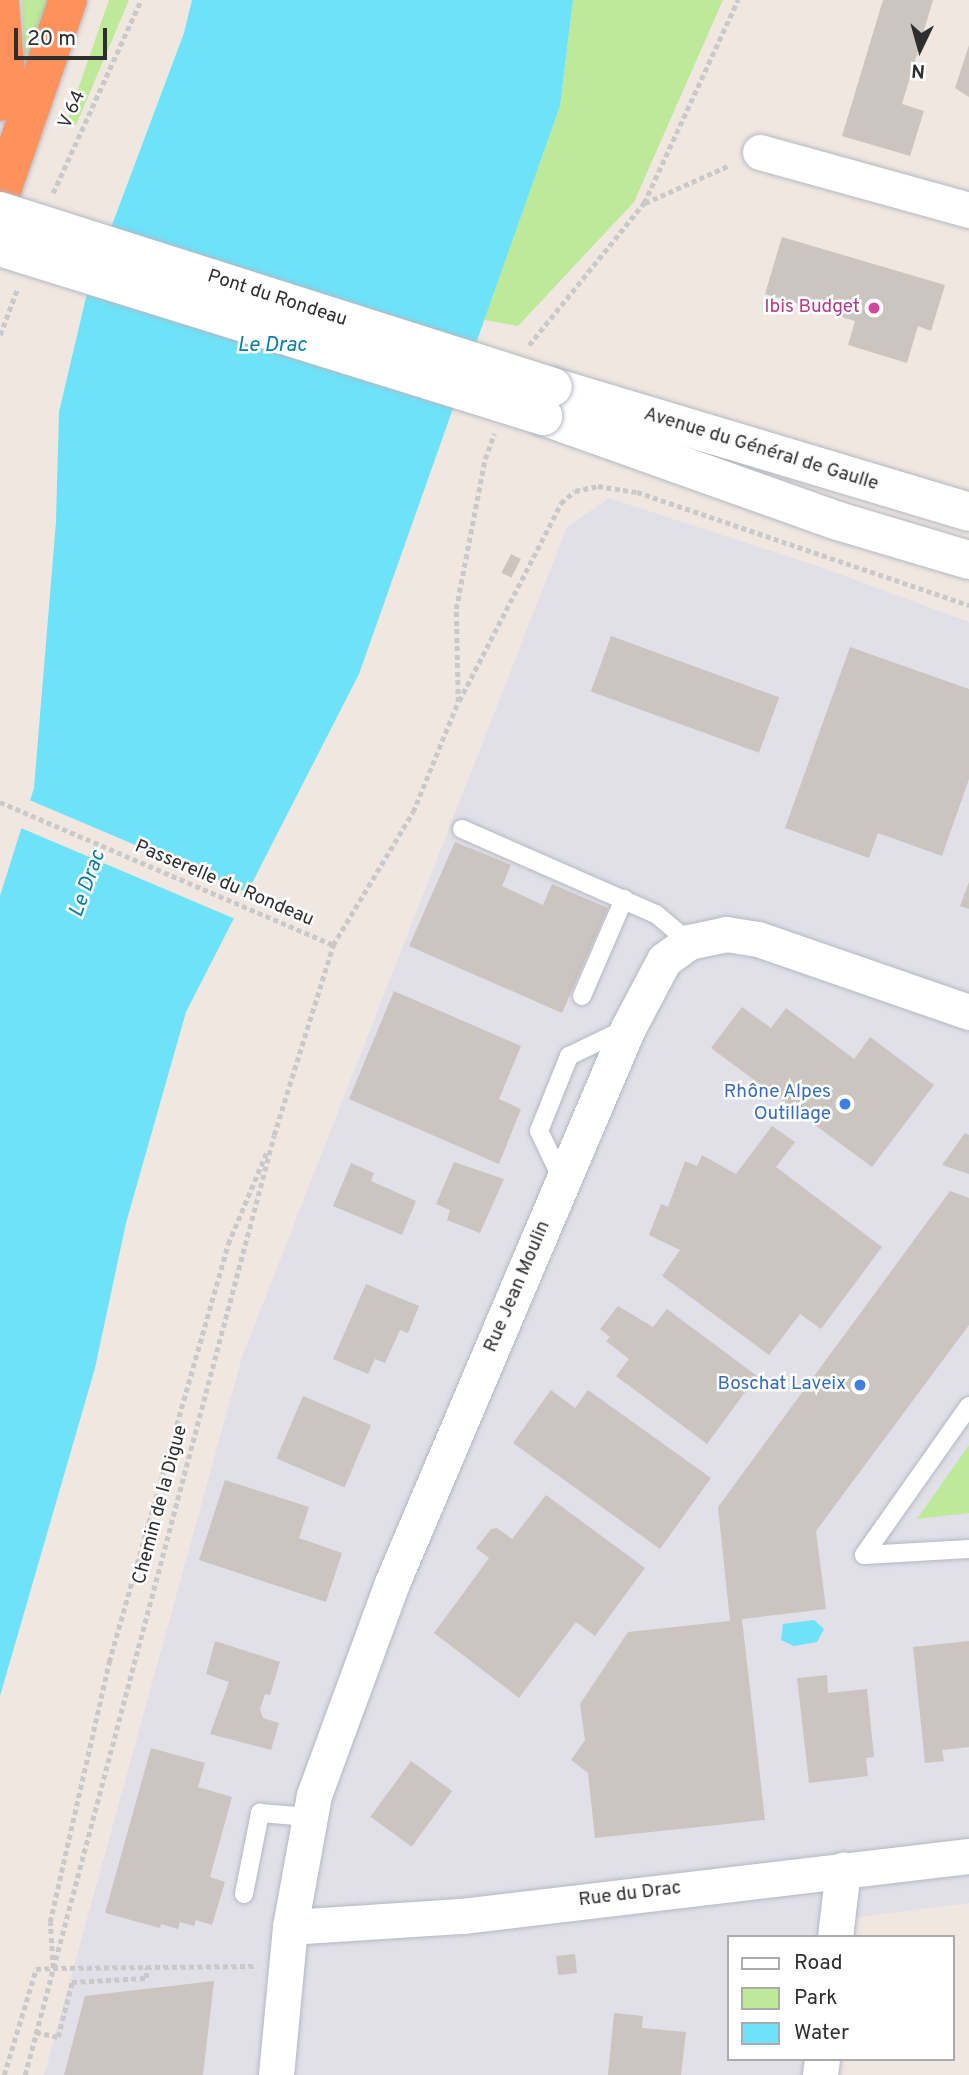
<!DOCTYPE html>
<meta charset="utf-8">
<style>
body{margin:0}
#map{position:relative;width:969px;height:2075px;overflow:hidden;background:#f0e7e0;font-family:Overpass,sans-serif}
div>[style]{position:absolute}
.industrial>*{inset:0;background:#e1e0e8}
.green>*{inset:0;background:#bde999}
.water>*{inset:0;background:#6de2f8}
.pier>*{inset:0;background:#f0e7e0;transform-origin:0 0}
.building>*{inset:0;background:#cbc4bf;transform-origin:0 0}
.path>*{height:4.5px;margin-top:-2.25px;transform-origin:0;background:repeating-linear-gradient(90deg,#c9c9c9 0 5px,transparent 0 8.5px)}
.roads{filter:drop-shadow(0 0 2px #b3b8c2) drop-shadow(0 0 2px #b3b8c2)}
.lane>*{height:18px;margin:-9px;padding:0 9px;transform-origin:9px;border-radius:9px;background:#fff}
.street>*{height:35px;margin:-17.5px;padding:0 17.5px;transform-origin:17.5px;border-radius:17.5px;background:#fff}
.secondary>*{height:38px;margin:-19px;padding:0 19px;transform-origin:19px;border-radius:19px;background:#fff}
.highway>*{height:38px;margin:-19px;padding:0 19px;transform-origin:19px;border-radius:19px;background:#ff915b}
.bridges{filter:drop-shadow(0 0 2px #b3b8c2) drop-shadow(0 0 2px #b3b8c2)}
.secondary-bridge>*{height:38px;margin:-19px;padding:0 19px;transform-origin:19px;border-radius:19px;background:#fff}
.dots>*{width:19px;height:19px;translate:-50% -50%;box-sizing:border-box;border:4px solid #fff;border-radius:50%}
span{translate:-50% -50%;white-space:nowrap;text-align:center;line-height:1.15;-webkit-text-stroke:5px #fff;paint-order:stroke}
.street-label{font-size:19px;color:#2e2e2e}
.hotel-label{font-size:19px;color:#b23c85}
.right{translate:-100% -50%;text-align:right}
.shop-label{font-size:19px;color:#366cbe}
.water-label{font-size:21px;color:#057ea4;font-style:italic}
.legend{position:absolute;left:727px;top:1935px;width:228px;height:126px;box-sizing:border-box;background:#fff;border:2px solid #ababab;margin:0;padding:9px 12px;list-style:none;font-size:21px;color:#2e2e2e}
.legend li{display:flex;align-items:center;gap:14px;height:35px}
.legend b{width:35px;border:2px solid #ababab}
.north{position:absolute;left:885px;top:14px;width:70px;height:70px;-webkit-text-stroke:5px #fff;paint-order:stroke;rotate:185deg;font-size:19px;font-weight:700;line-height:28px;text-align:center;color:#2e2e2e}
.north::after{content:'';display:block;margin:auto;width:24px;height:32px;background:#2e2e2e;clip-path:polygon(50% 0,100% 100%,50% 72%,0 100%)}
.scale{position:absolute;left:14px;top:28px;width:93px;height:32px;box-sizing:border-box;border:4px solid #2e2e2e;border-top:0;padding-left:9px;font-size:21px;line-height:24px;white-space:nowrap;color:#2e2e2e;-webkit-text-stroke:5px #fff;paint-order:stroke}
</style>
<div id="map">
<div class="industrial">
<div style="clip-path:polygon(609px 498px,826px 569px,969px 622px,969px 1903px,834px 1920px,831px 1937px,729px 1937px,729px 2059px,818px 2059px,816px 2075px,44px 2075px,242px 1357px,567px 527px)"></div>
</div>
<div class="green">
<div style="clip-path:polygon(22px 0,55px 0,39px 49px,24px 55px)"></div>
<div style="clip-path:polygon(109px 0,129px 0,76px 125px,67px 121px)"></div>
<div style="clip-path:polygon(573px 0,723px 0,634px 202px,518px 326px,484px 320px,560px 106px)"></div>
<div style="clip-path:polygon(969px 1445px,969px 1513px,917px 1519px)"></div>
</div>
<div class="water">
<div style="clip-path:polygon(192px 0,573px 0,560px 106px,359px 674px,186px 1012px,126px 1223px,95px 1368px,0 1696px,0 896px,34px 788px,56px 522px,59px 412px,88px 289px,184px 33px)"></div>
<div style="clip-path:polygon(814px 1620px,824px 1629px,817px 1642px,794px 1646px,781px 1640px,783px 1624px)"></div>
</div>
<div class="pier">
<div style="left:27px;top:799px;width:243px;height:29px;rotate:23deg"></div>
</div>
<div class="building">
<div style="clip-path:polygon(883px 0,933px 0,902px 104px,924px 111px,910px 156px,842px 136px)"></div>
<div style="clip-path:polygon(969px 45px,969px 97px,955px 88px)"></div>
<div style="clip-path:polygon(782px 237px,945px 285px,931px 331px,918px 326px,907px 363px,848px 345px,855px 321px,765px 294px)"></div>
<div style="left:511px;top:554px;width:11px;height:21px;rotate:27deg"></div>
<div style="left:611px;top:636px;width:179px;height:59px;rotate:20deg"></div>
<div style="clip-path:polygon(850px 647px,969px 689px,969px 779px,942px 856px,878px 833px,869px 858px,785px 828px)"></div>
<div style="clip-path:polygon(455px 842px,511px 865px,502px 886px,543px 905px,552px 884px,608px 908px,562px 1013px,409px 946px)"></div>
<div style="clip-path:polygon(969px 882px,969px 909px,960px 906px)"></div>
<div style="clip-path:polygon(394px 991px,521px 1046px,499px 1099px,521px 1109px,499px 1164px,349px 1099px)"></div>
<div style="clip-path:polygon(742px 1007px,771px 1028px,786px 1008px,854px 1059px,870px 1037px,934px 1085px,872px 1167px,711px 1048px)"></div>
<div style="clip-path:polygon(772px 1126px,795px 1142px,776px 1167px,882px 1247px,821px 1329px,800px 1314px,769px 1355px,662px 1276px,680px 1250px,649px 1235px,661px 1204px,668px 1207px,685px 1161px,697px 1166px,702px 1155px,736px 1174px)"></div>
<div style="clip-path:polygon(965px 1133px,969px 1135px,969px 1174px,942px 1165px)"></div>
<div style="clip-path:polygon(454px 1162px,504px 1179px,480px 1233px,447px 1220px,450px 1210px,436px 1204px)"></div>
<div style="clip-path:polygon(351px 1163px,374px 1173px,371px 1181px,416px 1201px,402px 1235px,333px 1206px)"></div>
<div style="clip-path:polygon(950px 1191px,969px 1198px,969px 1325px,816px 1531px,826px 1609px,742px 1619px,765px 1820px,595px 1838px,588px 1773px,571px 1760px,585px 1740px,580px 1704px,628px 1632px,730px 1621px,718px 1507px)"></div>
<div style="clip-path:polygon(366px 1284px,419px 1306px,408px 1333px,400px 1330px,385px 1363px,375px 1359px,368px 1374px,333px 1359px)"></div>
<div style="clip-path:polygon(618px 1306px,653px 1327px,667px 1309px,757px 1376px,707px 1444px,616px 1376px,629px 1359px,606px 1341px,610px 1337px,600px 1329px)"></div>
<div style="clip-path:polygon(551px 1390px,575px 1408px,588px 1390px,711px 1478px,660px 1549px,513px 1443px)"></div>
<div style="left:303px;top:1396px;width:74px;height:68px;rotate:23deg"></div>
<div style="clip-path:polygon(225px 1480px,309px 1507px,299px 1538px,342px 1553px,326px 1602px,199px 1560px)"></div>
<div style="clip-path:polygon(546px 1495px,645px 1568px,595px 1636px,576px 1622px,519px 1698px,434px 1633px,489px 1558px,476px 1548px,491px 1529px,497px 1528px,512px 1539px)"></div>
<div style="clip-path:polygon(215px 1641px,280px 1662px,270px 1695px,265px 1694px,260px 1709px,263px 1718px,279px 1723px,271px 1750px,210px 1734px,229px 1682px,206px 1674px)"></div>
<div style="clip-path:polygon(969px 1641px,969px 1747px,942px 1750px,944px 1761px,925px 1763px,913px 1647px)"></div>
<div style="clip-path:polygon(827px 1675px,828px 1693px,867px 1689px,874px 1757px,866px 1758px,868px 1776px,809px 1783px,797px 1678px)"></div>
<div style="clip-path:polygon(151px 1748px,205px 1763px,198px 1787px,232px 1797px,210px 1877px,225px 1882px,212px 1925px,196px 1920px,194px 1926px,180px 1922px,178px 1929px,161px 1924px,160px 1928px,105px 1913px)"></div>
<div style="left:411px;top:1761px;width:51px;height:69px;rotate:36deg"></div>
<div style="left:575px;top:1954px;width:19px;height:19px;rotate:84deg"></div>
<div style="clip-path:polygon(214px 1981px,203px 2075px,64px 2075px,85px 1996px)"></div>
<div style="clip-path:polygon(614px 2013px,643px 2016px,642px 2028px,686px 2032px,681px 2075px,608px 2075px)"></div>
</div>
<div class="path">
<div style="left:53px;top:193px;width:212px;rotate:-65.5deg"></div>
<div style="left:645px;top:203px;width:93px;rotate:-24.1deg"></div>
<div style="left:0;top:335px;width:51px;rotate:-69.4deg"></div>
<div style="left:529px;top:345px;width:183px;rotate:-51deg"></div>
<div style="left:644px;top:203px;width:224px;rotate:-65.2deg"></div>
<div style="left:459px;top:701px;width:223px;rotate:-62.7deg"></div>
<div style="left:561px;top:503px;width:18px;rotate:-41deg"></div>
<div style="left:575px;top:491px;width:24px;rotate:-12deg"></div>
<div style="left:598px;top:486px;width:39px;rotate:9deg"></div>
<div style="left:637px;top:492px;width:351px;rotate:18.8deg"></div>
<div style="left:0;top:802px;width:362px;rotate:23.2deg"></div>
<div style="left:53px;top:1968px;width:202px;rotate:-0.6deg"></div>
<div style="left:36px;top:2032px;width:23px;rotate:13deg"></div>
<div style="left:58px;top:2037px;width:57px;rotate:-75.7deg"></div>
<div style="left:72px;top:1982px;width:74px;rotate:-3.1deg"></div>
<div style="left:146px;top:1978px;width:11px;rotate:-85deg"></div>
<div style="left:4px;top:2075px;width:111px;rotate:-73.2deg"></div>
<div style="left:36px;top:1969px;width:17px;rotate:-3deg"></div>
<div style="left:53px;top:1968px;width:46px;rotate:-93.7deg"></div>
<div style="left:50px;top:1922px;width:267px;rotate:-77.2deg"></div>
<div style="left:109px;top:1662px;width:435px;rotate:-74.1deg"></div>
<div style="left:228px;top:1244px;width:101px;rotate:-67.2deg"></div>
<div style="left:25px;top:2075px;width:972px;rotate:-75.16deg"></div>
<div style="left:274px;top:1135px;width:199px;rotate:-72.7deg"></div>
<div style="left:333px;top:945px;width:155px;rotate:-59deg"></div>
<div style="left:413px;top:812px;width:119px;rotate:-67.8deg"></div>
<div style="left:458px;top:702px;width:93px;rotate:-91.2deg"></div>
<div style="left:456px;top:609px;width:153px;rotate:-79.1deg"></div>
<div style="left:485px;top:459px;width:27px;rotate:-70deg"></div>
</div>
<div class="roads">
<div class="lane">
<div style="left:462px;top:829px;width:212px;rotate:23.7deg"></div>
<div style="left:656px;top:914px;width:43px;rotate:40.3deg"></div>
<div style="left:582px;top:996px;width:106px;rotate:-66.6deg"></div>
<div style="left:562px;top:1179px;width:53px;rotate:-115.6deg"></div>
<div style="left:539px;top:1131px;width:81px;rotate:-68.2deg"></div>
<div style="left:569px;top:1056px;width:62px;rotate:-25.7deg"></div>
<div style="left:969px;top:1406px;width:182px;rotate:125.2deg"></div>
<div style="left:864px;top:1555px;width:105px;rotate:-3.3deg"></div>
<div style="left:244px;top:1894px;width:83px;rotate:-78.8deg"></div>
<div style="left:260px;top:1813px;width:49px;rotate:4.7deg"></div>
</div>
<div class="street">
<div style="left:760px;top:152px;width:217px;rotate:15.5deg"></div>
<div style="left:290px;top:1927px;width:172px;rotate:-3.7deg"></div>
<div style="left:462px;top:1916px;width:511px;rotate:-6.75deg"></div>
<div style="left:835px;top:1937px;width:68px;rotate:-83.3deg"></div>
<div style="left:276px;top:2075px;width:149px;rotate:-84.6deg"></div>
<div style="left:290px;top:1927px;width:134px;rotate:-79.7deg"></div>
<div style="left:314px;top:1795px;width:226px;rotate:-69.8deg"></div>
<div style="left:392px;top:1583px;width:603px;rotate:-66.96deg"></div>
<div style="left:628px;top:1028px;width:77px;rotate:-62.1deg"></div>
<div style="left:664px;top:960px;width:31px;rotate:-36deg"></div>
<div style="left:689px;top:942px;width:38px;rotate:-12deg"></div>
<div style="left:726px;top:934px;width:32px;rotate:9deg"></div>
<div style="left:758px;top:939px;width:223px;rotate:19.1deg"></div>
<div style="left:820px;top:2075px;width:16px;rotate:-83deg"></div>
</div>
<div class="secondary">
<div style="left:553px;top:387px;width:434px;rotate:16.7deg"></div>
<div style="left:543px;top:416px;width:313px;rotate:19.6deg"></div>
<div style="left:838px;top:521px;width:137px;rotate:16.6deg"></div>
</div>
<div class="highway">
<div style="left:0;top:3px;width:62px;rotate:85.4deg"></div>
<div style="left:5px;top:65px;width:37px;rotate:98deg"></div>
<div style="left:0;top:196px;width:207px;rotate:-70.9deg"></div>
</div>
</div>
<div class="bridges">
<div class="secondary-bridge">
<div style="left:0;top:211px;width:580px;rotate:17.65deg"></div>
<div style="left:0;top:247px;width:569px;rotate:17.29deg"></div>
</div>
</div>
<div class="dots">
<div style="left:874px;top:308px;background:#d1479c"></div>
<div style="left:845px;top:1104px;background:#3f7fe0"></div>
<div style="left:860px;top:1385px;background:#3f7fe0"></div>
</div>
<div class="street-label">
<span style="left:73px;top:110px;rotate:-66deg">V 64</span>
<span style="left:277px;top:299px;rotate:18deg">Pont du Rondeau</span>
<span style="left:761px;top:450px;rotate:17deg">Avenue du Général de Gaulle</span>
<span style="left:224px;top:884px;rotate:23deg">Passerelle du Rondeau</span>
<span style="left:518px;top:1287px;rotate:-67deg">Rue Jean Moulin</span>
<span style="left:161px;top:1505px;rotate:-75deg">Chemin de la Digue</span>
<span style="left:630px;top:1895px;rotate:-7deg">Rue du Drac</span>
</div>
<div class="hotel-label">
<span class="right" style="left:860px;top:308px">Ibis Budget</span>
</div>
<div class="shop-label">
<span class="right" style="left:831px;top:1104px">Rhône Alpes<br>Outillage</span>
<span class="right" style="left:846px;top:1385px">Boschat Laveix</span>
</div>
<div class="water-label">
<span style="left:272px;top:346px">Le Drac</span>
<span style="left:88px;top:884px;rotate:-70deg">Le Drac</span>
</div>
<ul class="legend">
<li><b style="height:9px;background:#fff"></b>Road</li>
<li><b style="height:19px;background:#bde999"></b>Park</li>
<li><b style="height:19px;background:#6de2f8"></b>Water</li>
</ul>
<div class="north">N</div>
<div class="scale">20 m</div>
</div>
